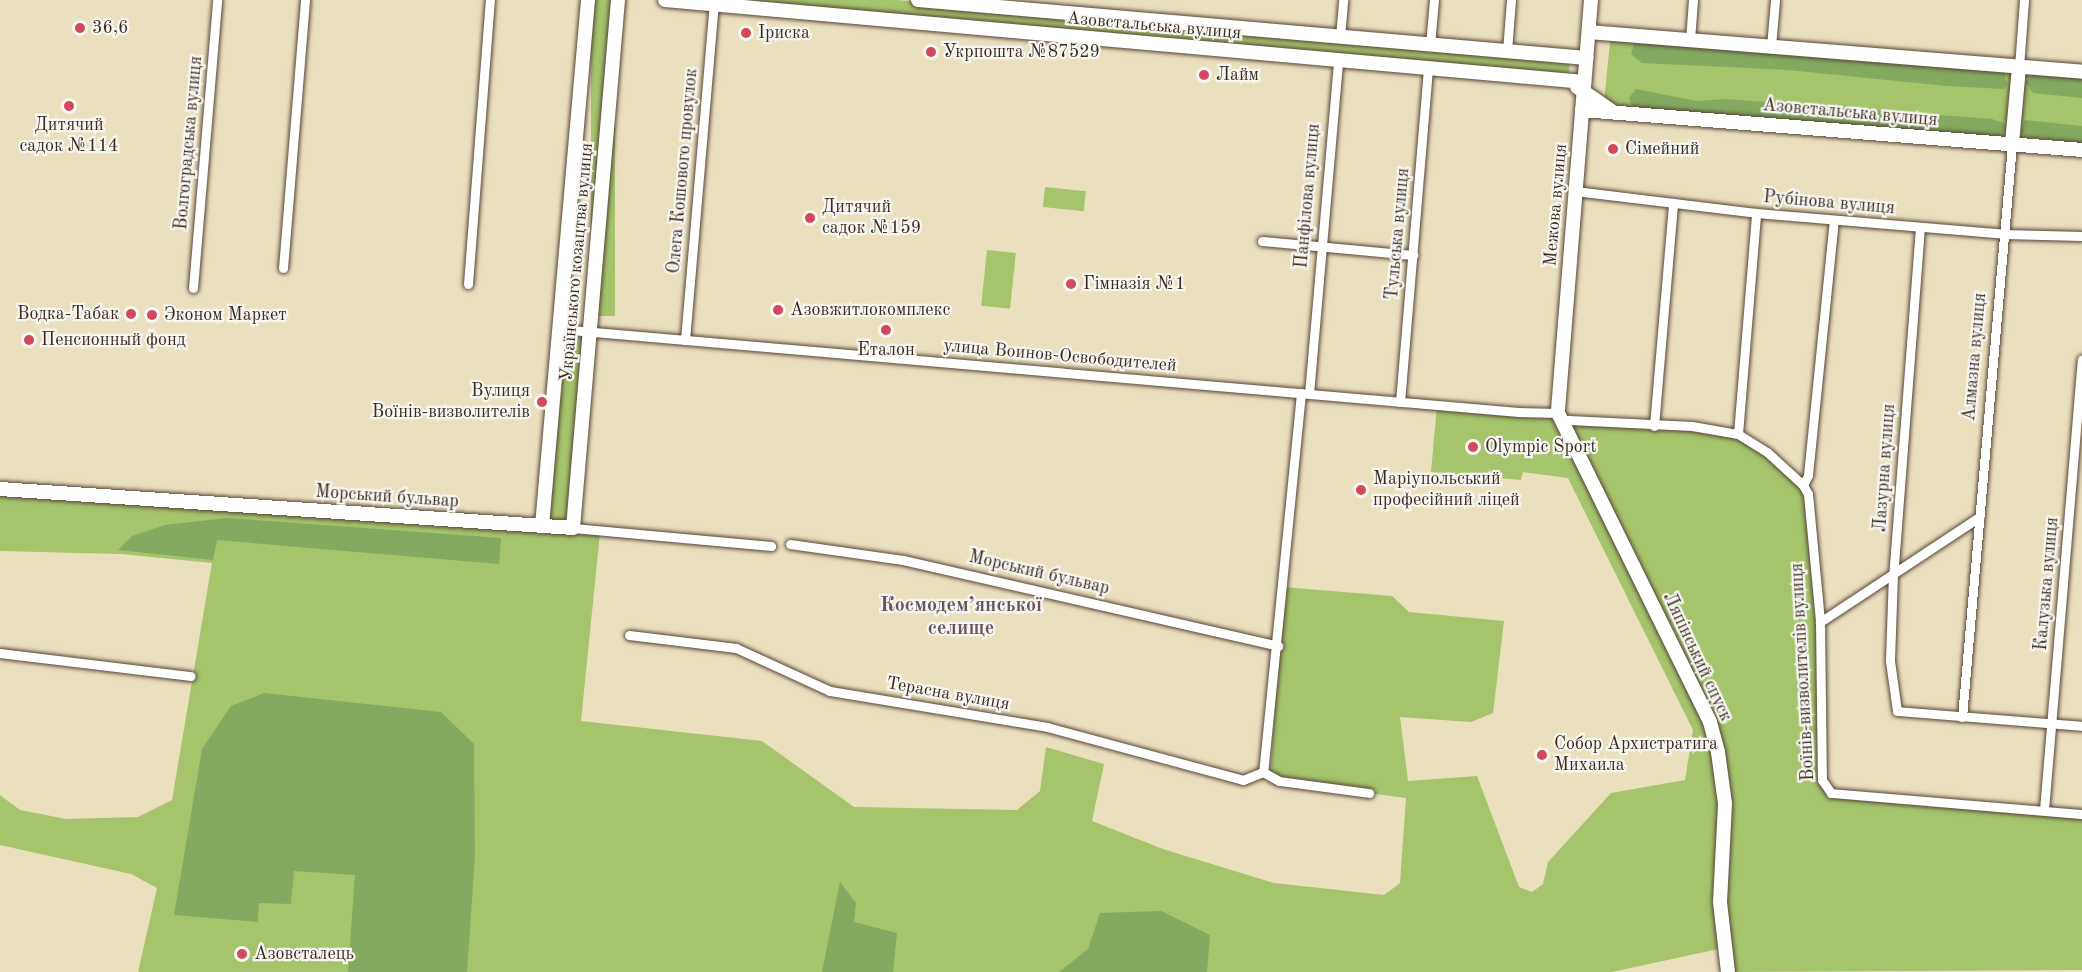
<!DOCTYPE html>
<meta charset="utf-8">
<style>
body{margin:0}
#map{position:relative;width:2082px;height:972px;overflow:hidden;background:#ebe0be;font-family:"Old Standard TT",serif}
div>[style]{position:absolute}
.green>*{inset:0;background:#a5c46c;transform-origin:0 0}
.forest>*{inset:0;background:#84aa60}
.roads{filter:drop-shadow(0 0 2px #554536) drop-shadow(0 0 2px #554536)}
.street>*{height:9px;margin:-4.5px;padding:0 4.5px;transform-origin:4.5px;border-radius:4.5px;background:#fff}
.secondary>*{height:14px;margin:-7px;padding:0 7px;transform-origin:7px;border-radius:7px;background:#fff}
.dots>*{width:16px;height:16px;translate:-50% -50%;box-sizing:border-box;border:3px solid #f6f6f2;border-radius:50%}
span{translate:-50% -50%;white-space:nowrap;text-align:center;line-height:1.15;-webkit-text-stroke:4.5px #f6f6f2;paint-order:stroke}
.street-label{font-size:18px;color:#3b2a1e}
.poi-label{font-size:18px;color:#3b2a1e}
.left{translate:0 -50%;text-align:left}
.right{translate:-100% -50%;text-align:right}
.neighbourhood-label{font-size:20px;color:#66555d;font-weight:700}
</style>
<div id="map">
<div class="green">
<div style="left:591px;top:0;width:24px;height:316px"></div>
<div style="clip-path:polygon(696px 0,897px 0,1570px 60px,1568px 79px)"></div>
<div style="clip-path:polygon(1621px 37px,2082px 75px,2082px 147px,1617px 111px,1604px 102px,1610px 42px)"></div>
<div style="left:1045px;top:187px;width:41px;height:20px;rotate:6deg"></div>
<div style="left:987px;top:250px;width:29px;height:56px;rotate:6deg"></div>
<div style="left:561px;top:336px;width:25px;height:188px;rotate:5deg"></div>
<div style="clip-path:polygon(1437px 405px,1738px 434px,1803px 485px,1820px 622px,1825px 788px,2082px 814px,2082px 970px,1728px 972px,1723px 948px,1612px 972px,138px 972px,157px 888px,131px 874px,0 845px,0 795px,20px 810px,66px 819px,138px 817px,172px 800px,212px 563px,121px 554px,0 551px,0 493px,600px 533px,581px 721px,762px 741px,854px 807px,1017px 810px,1040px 791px,1046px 747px,1104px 764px,1092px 821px,1163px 849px,1274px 883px,1384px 895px,1400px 883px,1406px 798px,1270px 780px,1283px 587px,1392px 596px,1409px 612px,1504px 621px,1493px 713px,1471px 722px,1400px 717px,1408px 781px,1477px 776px,1519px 887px,1532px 892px,1543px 884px,1548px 862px,1611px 793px,1685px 780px,1693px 730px,1568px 478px,1523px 472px,1521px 480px,1431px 472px)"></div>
</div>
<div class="forest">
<div style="clip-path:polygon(1640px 43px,2004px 72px,2007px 85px,2004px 89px,1947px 86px,1788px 70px,1642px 63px,1631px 54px,1634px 44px)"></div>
<div style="clip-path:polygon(2033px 75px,2082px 78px,2082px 98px,2033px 93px,2025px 82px)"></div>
<div style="clip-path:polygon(1636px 89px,1697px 101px,1726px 99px,1992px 119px,2004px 123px,2005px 130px,1998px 137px,1640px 109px,1632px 105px,1629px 98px)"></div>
<div style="clip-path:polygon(2025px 120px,2082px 126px,2082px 143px,2025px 137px,2021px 132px)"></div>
<div style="clip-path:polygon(227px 518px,501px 538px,499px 564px,217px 540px,213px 560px,118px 550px,132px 536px,165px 525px)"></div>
<div style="clip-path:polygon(264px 693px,441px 712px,474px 744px,475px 855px,467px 972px,348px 972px,355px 875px,294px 871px,291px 904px,259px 903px,258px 922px,174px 915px,202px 749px,231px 706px)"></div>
<div style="clip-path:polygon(840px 882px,856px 903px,854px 922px,897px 933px,893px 972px,822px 972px)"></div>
<div style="clip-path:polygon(1161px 911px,1210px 935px,1207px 972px,1059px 972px,1088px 949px,1100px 913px)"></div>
</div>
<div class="roads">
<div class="street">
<div style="left:1340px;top:37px;width:37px;rotate:-85deg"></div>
<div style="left:1690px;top:40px;width:40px;rotate:-85.7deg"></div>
<div style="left:1430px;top:45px;width:45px;rotate:-84.9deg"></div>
<div style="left:1771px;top:47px;width:47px;rotate:-85.1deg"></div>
<div style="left:1507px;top:51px;width:51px;rotate:-85.5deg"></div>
<div style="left:2019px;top:67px;width:67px;rotate:-85.7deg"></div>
<div style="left:1575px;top:191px;width:182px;rotate:6.9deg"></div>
<div style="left:1756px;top:213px;width:249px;rotate:4.8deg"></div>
<div style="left:2004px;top:234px;width:78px;rotate:1.5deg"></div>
<div style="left:1920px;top:227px;width:348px;rotate:94.4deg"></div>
<div style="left:1893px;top:574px;width:87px;rotate:92deg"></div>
<div style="left:1890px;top:661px;width:50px;rotate:82deg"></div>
<div style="left:1897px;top:711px;width:186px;rotate:4.6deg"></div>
<div style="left:1262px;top:241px;width:152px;rotate:5.3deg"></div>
<div style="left:283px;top:268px;width:269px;rotate:-85.3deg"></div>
<div style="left:468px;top:284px;width:285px;rotate:-85.6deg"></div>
<div style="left:193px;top:288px;width:289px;rotate:-85.2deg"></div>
<div style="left:559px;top:329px;width:963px;rotate:4.95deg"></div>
<div style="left:1518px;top:412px;width:40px;rotate:1.4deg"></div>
<div style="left:685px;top:340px;width:336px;rotate:-85.1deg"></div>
<div style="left:1301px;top:393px;width:381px;rotate:95.7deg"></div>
<div style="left:1263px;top:772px;width:18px;rotate:29deg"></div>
<div style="left:1279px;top:781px;width:91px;rotate:7.6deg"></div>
<div style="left:1309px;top:394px;width:334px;rotate:-85deg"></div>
<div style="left:1400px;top:402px;width:334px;rotate:-85.2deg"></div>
<div style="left:1561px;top:423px;width:9px;rotate:-21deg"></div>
<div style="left:1569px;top:420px;width:123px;rotate:2.8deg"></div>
<div style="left:1692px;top:426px;width:47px;rotate:9.9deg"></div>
<div style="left:1738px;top:434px;width:34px;rotate:32deg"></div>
<div style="left:1767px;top:452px;width:49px;rotate:42.5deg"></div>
<div style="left:1803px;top:485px;width:10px;rotate:61deg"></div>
<div style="left:1808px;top:494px;width:129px;rotate:84.6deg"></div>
<div style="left:1820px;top:622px;width:158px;rotate:89.3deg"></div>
<div style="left:1822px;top:780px;width:16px;rotate:55deg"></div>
<div style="left:1831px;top:793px;width:252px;rotate:4.8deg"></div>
<div style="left:1654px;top:426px;width:224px;rotate:-85.1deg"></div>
<div style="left:1738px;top:434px;width:222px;rotate:-85.3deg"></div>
<div style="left:1803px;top:485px;width:11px;rotate:-63deg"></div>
<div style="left:1808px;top:475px;width:256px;rotate:-84.2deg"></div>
<div style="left:573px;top:528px;width:199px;rotate:5.2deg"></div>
<div style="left:790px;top:544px;width:114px;rotate:8.1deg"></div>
<div style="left:903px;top:560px;width:385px;rotate:12.9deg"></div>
<div style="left:1820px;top:622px;width:191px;rotate:-33.4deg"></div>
<div style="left:629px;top:635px;width:108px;rotate:6.9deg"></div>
<div style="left:736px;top:648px;width:103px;rotate:24.6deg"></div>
<div style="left:830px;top:691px;width:220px;rotate:9.4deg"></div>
<div style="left:1047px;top:727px;width:203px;rotate:15.1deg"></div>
<div style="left:1243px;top:780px;width:22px;rotate:-22deg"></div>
<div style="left:0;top:653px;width:192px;rotate:6.9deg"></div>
<div style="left:1962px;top:717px;width:575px;rotate:-85.01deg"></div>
<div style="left:2044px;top:810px;width:452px;rotate:-85.2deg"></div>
</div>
<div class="secondary">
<div style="left:665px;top:0;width:923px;rotate:5.1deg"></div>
<div style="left:918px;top:0;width:671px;rotate:4.96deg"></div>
<div style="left:1591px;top:0;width:414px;rotate:94.6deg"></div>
<div style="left:1558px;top:413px;width:344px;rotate:63.8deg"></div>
<div style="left:1710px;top:722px;width:31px;rotate:75deg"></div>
<div style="left:1718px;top:752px;width:52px;rotate:82.3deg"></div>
<div style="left:1725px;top:804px;width:98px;rotate:92.9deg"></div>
<div style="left:1720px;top:902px;width:70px;rotate:83.5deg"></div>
<div style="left:1589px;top:32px;width:495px;rotate:4.6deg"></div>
<div style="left:1577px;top:87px;width:44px;rotate:34.8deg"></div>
<div style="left:1582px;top:110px;width:502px;rotate:4.57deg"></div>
<div style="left:2012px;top:144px;width:77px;rotate:-84.8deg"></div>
<div style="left:0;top:489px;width:574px;rotate:3.89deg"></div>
<div style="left:573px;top:528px;width:530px;rotate:-85.13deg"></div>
<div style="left:542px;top:526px;width:528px;rotate:-85deg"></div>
</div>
</div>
<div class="dots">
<div style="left:80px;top:28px;background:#d1495b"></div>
<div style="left:746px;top:33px;background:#d1495b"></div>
<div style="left:931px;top:52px;background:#d1495b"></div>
<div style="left:1204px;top:75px;background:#d1495b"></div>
<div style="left:69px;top:106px;background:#d1495b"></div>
<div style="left:1613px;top:149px;background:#d1495b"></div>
<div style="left:810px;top:218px;background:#d1495b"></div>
<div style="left:1071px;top:284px;background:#d1495b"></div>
<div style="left:778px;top:310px;background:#d1495b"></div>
<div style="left:131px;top:314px;background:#d1495b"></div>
<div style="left:152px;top:315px;background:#d1495b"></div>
<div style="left:886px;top:330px;background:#d1495b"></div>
<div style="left:29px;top:340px;background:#d1495b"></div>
<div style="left:542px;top:402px;background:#d1495b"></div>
<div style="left:1473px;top:447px;background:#d1495b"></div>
<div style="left:1361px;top:490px;background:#d1495b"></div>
<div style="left:1542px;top:755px;background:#d1495b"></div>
<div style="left:242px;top:954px;background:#d1495b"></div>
</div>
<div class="street-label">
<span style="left:1154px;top:26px;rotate:5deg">Азовстальська вулиця</span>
<span style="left:1850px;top:113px;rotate:5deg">Азовстальська вулиця</span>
<span style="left:189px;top:143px;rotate:-85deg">Волгоградська вулиця</span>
<span style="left:683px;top:171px;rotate:-85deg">Олега Кошового провулок</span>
<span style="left:1308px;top:196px;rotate:-85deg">Панфілова вулиця</span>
<span style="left:1829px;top:203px;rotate:5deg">Рубінова вулиця</span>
<span style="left:1556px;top:205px;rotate:-85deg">Межова вулиця</span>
<span style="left:1398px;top:234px;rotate:-85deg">Тульська вулиця</span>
<span style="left:577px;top:262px;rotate:-85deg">Українського козацтва вулиця</span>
<span style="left:1060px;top:356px;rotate:5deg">улица Воинов-Освободителей</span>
<span style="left:1975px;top:357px;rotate:-85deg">Алмазна вулиця</span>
<span style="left:1885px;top:468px;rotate:-86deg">Лазурна вулиця</span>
<span style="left:387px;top:497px;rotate:4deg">Морський бульвар</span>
<span style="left:1039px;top:573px;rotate:13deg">Морський бульвар</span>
<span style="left:2047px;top:584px;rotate:-85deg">Калузька вулиця</span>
<span style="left:1697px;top:657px;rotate:65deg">Ляпінський спуск</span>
<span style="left:1803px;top:672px;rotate:-93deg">Воїнів-визволителів вулиця</span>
<span style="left:948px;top:694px;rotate:10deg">Терасна вулиця</span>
</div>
<div class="poi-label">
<span class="left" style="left:92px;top:28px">36,6</span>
<span class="left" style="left:758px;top:33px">Іриска</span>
<span class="left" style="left:943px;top:52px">Укрпошта №87529</span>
<span class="left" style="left:1216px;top:75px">Лайм</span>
<span style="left:69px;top:136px">Дитячий<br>садок №114</span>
<span class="left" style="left:1625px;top:149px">Сімейний</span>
<span class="left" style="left:822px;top:218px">Дитячий<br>садок №159</span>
<span class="left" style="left:1083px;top:284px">Гімназія №1</span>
<span class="left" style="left:790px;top:310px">Азовжитлокомплекс</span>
<span class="right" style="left:119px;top:314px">Водка-Табак</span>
<span class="left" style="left:164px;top:315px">Эконом Маркет</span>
<span class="left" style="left:41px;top:340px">Пенсионный фонд</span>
<span style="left:886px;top:350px">Еталон</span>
<span class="right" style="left:530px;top:402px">Вулиця<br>Воїнів-визволителів</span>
<span class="left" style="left:1485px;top:447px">Olympic Sport</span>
<span class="left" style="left:1373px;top:490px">Маріупольський<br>професійний ліцей</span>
<span class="left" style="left:1554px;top:755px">Собор Архистратига<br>Михаила</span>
<span class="left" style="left:254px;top:954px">Азовсталець</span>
</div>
<div class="neighbourhood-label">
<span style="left:961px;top:618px">Космодем’янської<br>селище</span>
</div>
</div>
